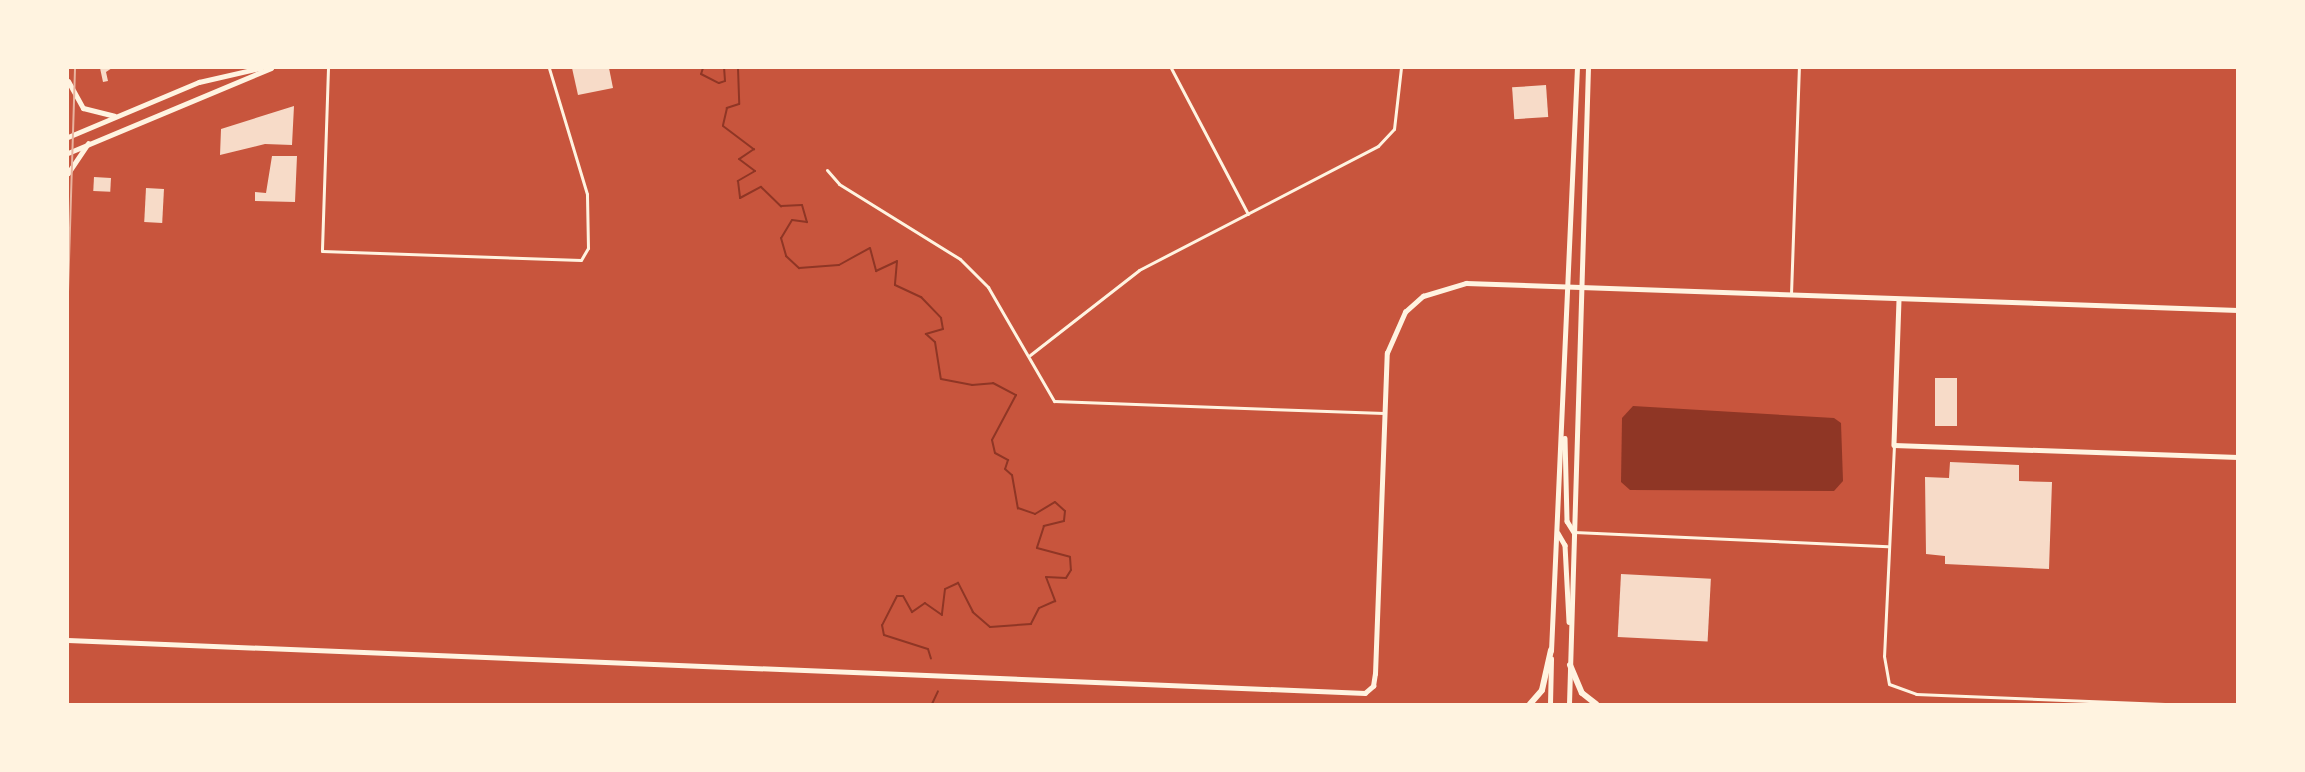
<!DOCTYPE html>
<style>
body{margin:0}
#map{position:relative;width:2305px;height:772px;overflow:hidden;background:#c8553d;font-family:Spectral,serif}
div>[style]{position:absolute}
.water>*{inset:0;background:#8f3625}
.stream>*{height:2px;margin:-1px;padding:0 1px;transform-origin:1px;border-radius:1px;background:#8f3625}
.building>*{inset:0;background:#f7dbc8;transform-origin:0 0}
.minor>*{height:3px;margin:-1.5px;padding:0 1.5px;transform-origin:1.5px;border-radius:1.5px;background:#fff3e0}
.tertiary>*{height:4.5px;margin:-2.25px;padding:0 2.25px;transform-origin:2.25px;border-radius:2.25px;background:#fff3e0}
.secondary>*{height:4.5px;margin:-2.25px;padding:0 2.25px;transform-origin:2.25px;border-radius:2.25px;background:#fff3e0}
.primary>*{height:5px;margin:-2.5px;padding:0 2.5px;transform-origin:2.5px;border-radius:2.5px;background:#fff3e0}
.motorway>*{height:6px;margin:-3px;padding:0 3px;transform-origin:3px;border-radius:3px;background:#fff3e0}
.tram>*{height:1.5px;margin:-0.75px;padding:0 0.75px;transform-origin:0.75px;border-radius:0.75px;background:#e9b49f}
span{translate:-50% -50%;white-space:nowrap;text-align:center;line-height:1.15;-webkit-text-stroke:6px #fff3e0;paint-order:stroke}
.frame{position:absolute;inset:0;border:69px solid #fff3e0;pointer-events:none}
</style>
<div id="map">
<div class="water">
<div style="clip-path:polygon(1633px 406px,1834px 418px,1841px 423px,1843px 481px,1834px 491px,1630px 490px,1621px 482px,1622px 418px)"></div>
</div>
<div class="stream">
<div style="left:703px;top:68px;width:6px;rotate:108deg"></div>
<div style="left:701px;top:74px;width:20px;rotate:27deg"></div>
<div style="left:719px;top:83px;width:6px;rotate:-18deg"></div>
<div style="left:725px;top:81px;width:13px;rotate:-94deg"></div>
<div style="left:738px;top:68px;width:36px;rotate:88deg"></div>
<div style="left:739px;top:104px;width:13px;rotate:162deg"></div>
<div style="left:727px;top:108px;width:18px;rotate:103deg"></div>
<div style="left:723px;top:126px;width:39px;rotate:37deg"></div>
<div style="left:754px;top:149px;width:18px;rotate:146deg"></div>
<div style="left:739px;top:159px;width:20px;rotate:37deg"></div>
<div style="left:755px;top:171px;width:20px;rotate:150deg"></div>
<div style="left:738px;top:181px;width:17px;rotate:83deg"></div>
<div style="left:740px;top:198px;width:24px;rotate:-28deg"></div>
<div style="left:761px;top:187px;width:28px;rotate:44deg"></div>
<div style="left:781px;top:206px;width:21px;rotate:-3deg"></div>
<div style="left:802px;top:205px;width:18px;rotate:74deg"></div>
<div style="left:807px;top:222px;width:15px;rotate:-172deg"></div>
<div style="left:792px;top:220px;width:21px;rotate:121deg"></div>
<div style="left:781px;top:238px;width:19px;rotate:74deg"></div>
<div style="left:786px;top:256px;width:18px;rotate:43deg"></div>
<div style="left:799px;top:268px;width:40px;rotate:-4.3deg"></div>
<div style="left:839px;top:265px;width:35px;rotate:-29deg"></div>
<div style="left:870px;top:248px;width:24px;rotate:75deg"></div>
<div style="left:876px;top:271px;width:23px;rotate:-25deg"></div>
<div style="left:897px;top:261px;width:24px;rotate:95deg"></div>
<div style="left:895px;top:285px;width:29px;rotate:25deg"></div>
<div style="left:921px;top:297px;width:29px;rotate:46deg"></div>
<div style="left:941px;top:318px;width:11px;rotate:80deg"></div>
<div style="left:943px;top:329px;width:18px;rotate:164deg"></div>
<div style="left:926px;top:334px;width:12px;rotate:42deg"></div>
<div style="left:935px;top:342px;width:37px;rotate:81deg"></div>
<div style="left:941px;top:379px;width:32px;rotate:11deg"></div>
<div style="left:972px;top:385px;width:21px;rotate:-5deg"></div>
<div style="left:993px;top:383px;width:26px;rotate:28deg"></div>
<div style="left:1016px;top:395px;width:51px;rotate:118.1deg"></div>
<div style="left:992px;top:440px;width:13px;rotate:77deg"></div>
<div style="left:995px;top:453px;width:15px;rotate:28deg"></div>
<div style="left:1008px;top:460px;width:9px;rotate:108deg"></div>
<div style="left:1005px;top:469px;width:9px;rotate:41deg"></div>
<div style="left:1012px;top:475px;width:34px;rotate:80deg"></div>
<div style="left:1018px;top:508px;width:18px;rotate:19deg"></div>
<div style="left:1035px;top:514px;width:23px;rotate:-31deg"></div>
<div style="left:1055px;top:502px;width:13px;rotate:42deg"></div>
<div style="left:1065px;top:511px;width:10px;rotate:96deg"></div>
<div style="left:1064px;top:521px;width:21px;rotate:166deg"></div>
<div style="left:1044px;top:526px;width:23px;rotate:108deg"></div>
<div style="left:1037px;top:548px;width:34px;rotate:15deg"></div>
<div style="left:1070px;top:557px;width:13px;rotate:86deg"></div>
<div style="left:1071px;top:570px;width:9px;rotate:122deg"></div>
<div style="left:1066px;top:578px;width:20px;rotate:-177deg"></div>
<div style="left:1046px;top:577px;width:26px;rotate:69deg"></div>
<div style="left:1055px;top:601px;width:17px;rotate:156deg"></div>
<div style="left:1039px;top:608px;width:18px;rotate:117deg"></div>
<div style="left:1031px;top:624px;width:41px;rotate:175.8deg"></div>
<div style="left:990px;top:627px;width:23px;rotate:-139deg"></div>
<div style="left:973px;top:612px;width:33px;rotate:-117deg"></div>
<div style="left:958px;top:583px;width:14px;rotate:155deg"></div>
<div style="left:945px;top:589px;width:26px;rotate:97deg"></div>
<div style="left:942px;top:615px;width:21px;rotate:-145deg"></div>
<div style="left:925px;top:603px;width:16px;rotate:145deg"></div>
<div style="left:912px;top:612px;width:18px;rotate:-119deg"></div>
<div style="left:903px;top:596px;width:6px;rotate:180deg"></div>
<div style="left:897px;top:596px;width:33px;rotate:117deg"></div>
<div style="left:882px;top:625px;width:10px;rotate:79deg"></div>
<div style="left:884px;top:635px;width:46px;rotate:17.7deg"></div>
<div style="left:928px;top:649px;width:10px;rotate:73deg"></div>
<div style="left:932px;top:704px;width:14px;rotate:-65deg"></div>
</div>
<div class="building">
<div style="clip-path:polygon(100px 68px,112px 68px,106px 72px,108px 81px,103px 82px)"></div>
<div style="clip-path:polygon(572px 68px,609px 68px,613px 88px,578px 95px)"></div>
<div style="left:1546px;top:85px;width:32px;height:34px;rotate:86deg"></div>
<div style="clip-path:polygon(294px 106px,292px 145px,265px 144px,220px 155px,221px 129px)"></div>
<div style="clip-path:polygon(272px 156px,297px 156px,295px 202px,255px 201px,255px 192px,266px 193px)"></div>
<div style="left:94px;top:177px;width:17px;height:14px;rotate:3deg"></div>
<div style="left:146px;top:188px;width:18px;height:34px;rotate:3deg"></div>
<div style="left:1935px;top:378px;width:22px;height:48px"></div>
<div style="clip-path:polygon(1950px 462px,2019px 465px,2019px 481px,2052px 482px,2049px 569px,1945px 564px,1945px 556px,1926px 554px,1925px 477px,1949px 478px)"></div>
<div style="left:1621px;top:574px;width:90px;height:63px;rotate:3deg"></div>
</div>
<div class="minor">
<div style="left:328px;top:68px;width:183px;rotate:91.9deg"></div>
<div style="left:322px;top:251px;width:259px;rotate:2deg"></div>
<div style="left:581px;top:260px;width:14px;rotate:-60deg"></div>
<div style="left:588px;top:248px;width:54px;rotate:-91.1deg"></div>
<div style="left:587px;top:194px;width:132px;rotate:-106.8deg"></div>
<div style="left:1171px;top:68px;width:165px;rotate:62.2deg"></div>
<div style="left:827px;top:170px;width:18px;rotate:49deg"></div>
<div style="left:839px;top:184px;width:142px;rotate:31.8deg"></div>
<div style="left:960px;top:259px;width:40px;rotate:45deg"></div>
<div style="left:988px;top:287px;width:132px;rotate:59.9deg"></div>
<div style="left:1054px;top:401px;width:330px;rotate:2.1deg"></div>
<div style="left:1791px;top:294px;width:226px;rotate:-88deg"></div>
<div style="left:1030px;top:355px;width:138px;rotate:-37.9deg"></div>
<div style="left:1139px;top:270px;width:269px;rotate:-27.4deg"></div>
<div style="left:1378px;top:146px;width:23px;rotate:-47deg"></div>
<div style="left:1394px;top:129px;width:61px;rotate:-83.5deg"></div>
<div style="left:1894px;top:445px;width:211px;rotate:92.7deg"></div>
<div style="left:1884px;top:656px;width:28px;rotate:80deg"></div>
<div style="left:1889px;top:684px;width:29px;rotate:20deg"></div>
<div style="left:1916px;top:694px;width:249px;rotate:2.3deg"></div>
<div style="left:1574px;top:532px;width:314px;rotate:2.6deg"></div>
</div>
<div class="tertiary">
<div style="left:1899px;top:300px;width:145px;rotate:92deg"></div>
<div style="left:1894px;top:445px;width:344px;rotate:2deg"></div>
<div style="left:68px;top:640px;width:1298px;rotate:2.34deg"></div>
<div style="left:1365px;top:693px;width:11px;rotate:-41deg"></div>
<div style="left:1373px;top:686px;width:12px;rotate:-81deg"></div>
<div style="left:1375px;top:674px;width:321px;rotate:-87.9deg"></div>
<div style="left:1387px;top:353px;width:45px;rotate:-66.3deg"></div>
<div style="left:1405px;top:312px;width:24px;rotate:-42deg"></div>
<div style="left:1423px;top:296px;width:45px;rotate:-16.8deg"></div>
<div style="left:1466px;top:283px;width:772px;rotate:2deg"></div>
</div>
<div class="secondary">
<div style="left:68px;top:137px;width:142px;rotate:-22.8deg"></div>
<div style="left:199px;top:82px;width:63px;rotate:-12.9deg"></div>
<div style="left:68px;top:153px;width:220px;rotate:-22.7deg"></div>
<div style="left:1565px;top:438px;width:83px;rotate:88.6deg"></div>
<div style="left:1567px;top:521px;width:13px;rotate:58deg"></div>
<div style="left:1558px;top:533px;width:14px;rotate:60deg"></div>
<div style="left:1565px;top:545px;width:77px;rotate:87deg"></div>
<div style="left:1551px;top:651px;width:584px;rotate:-87.45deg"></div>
<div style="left:1550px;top:704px;width:45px;rotate:-88.7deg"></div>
<div style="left:1569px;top:704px;width:636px;rotate:-88.29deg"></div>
</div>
<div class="primary">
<div style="left:68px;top:81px;width:31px;rotate:61deg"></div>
<div style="left:83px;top:108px;width:32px;rotate:14deg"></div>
<div style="left:68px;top:173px;width:36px;rotate:-56deg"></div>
</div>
<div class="motorway">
<div style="left:1570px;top:665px;width:30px;rotate:67deg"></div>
<div style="left:1582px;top:693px;width:18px;rotate:38deg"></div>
<div style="left:1530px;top:704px;width:18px;rotate:-49deg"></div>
<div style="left:1542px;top:690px;width:41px;rotate:-77.3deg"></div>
</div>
<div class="tram">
<div style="left:68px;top:292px;width:224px;rotate:-88.2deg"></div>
</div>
<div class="frame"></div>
</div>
